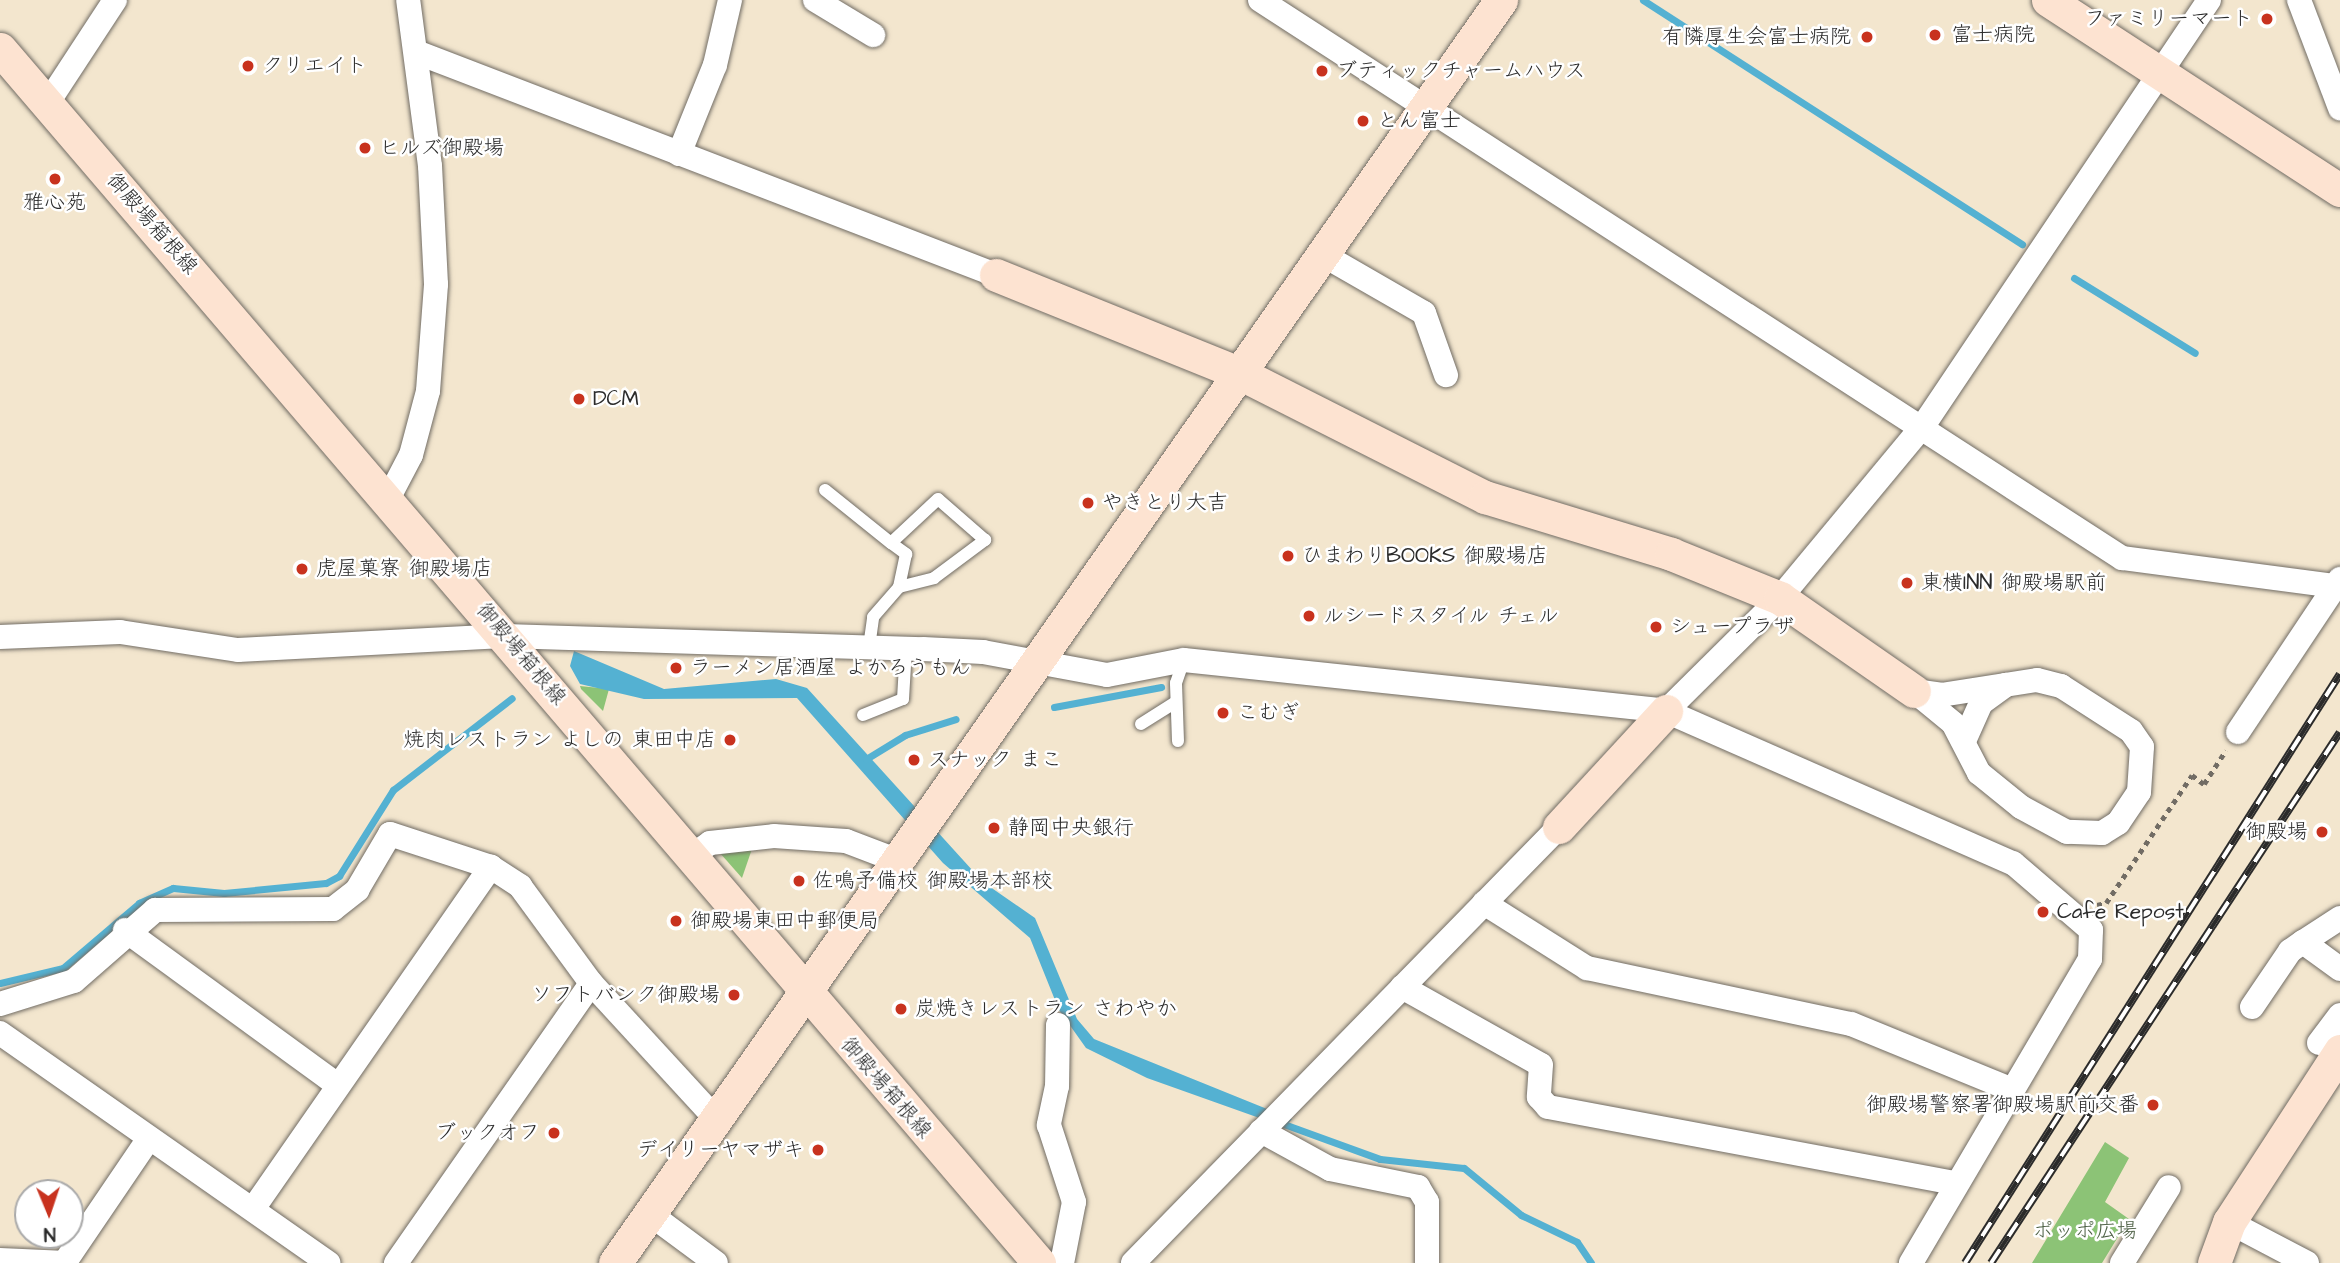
<!DOCTYPE html>
<meta charset="utf-8">
<style>
body{margin:0}
#map{position:relative;width:2340px;height:1263px;overflow:hidden;background:#f3e6ce;font-family:"Architects Daughter","Klee One",sans-serif}
div>[style]{position:absolute}
.green>*{inset:0;background:#8cc376}
.water>*{inset:0;background:#54b1d2}
.stream>*{height:7px;margin:-3.5px;padding:0 3.5px;transform-origin:3.5px;border-radius:3.5px;background:#54b1d2}
.path>*{height:4.5px;margin-top:-2.25px;transform-origin:0;background:repeating-linear-gradient(90deg,#716c64 0 5px,transparent 0 10px)}
.roads{filter:drop-shadow(0 0 2px #716c64) drop-shadow(0 0 2px #716c64)}
.lane>*{height:12px;margin:-6px;padding:0 6px;transform-origin:6px;border-radius:6px;background:#fff}
.street>*{height:24px;margin:-12px;padding:0 12px;transform-origin:12px;border-radius:12px;background:#fff}
.secondary>*{height:33px;margin:-16.5px;padding:0 16.5px;transform-origin:16.5px;border-radius:16.5px;background:#fde3d1}
.rail>*{height:8px;margin-top:-4px;transform-origin:0;background:repeating-linear-gradient(90deg,#fff 0 16px,#2b2b2b 0 32px);box-sizing:border-box;border-block:2px solid #2b2b2b}
.dots>*{width:19px;height:19px;translate:-50% -50%;box-sizing:border-box;border:4px solid #fff;border-radius:50%}
span{translate:-50% -50%;white-space:nowrap;text-align:center;line-height:1.15;-webkit-text-stroke:5px #fff;paint-order:stroke}
.poi-label{font-size:21px;color:#2b2b2b}
.right{translate:-100% -50%;text-align:right}
.left{translate:0 -50%;text-align:left}
.street-label{font-size:21px;color:#2b2b2b}
.park-label{font-size:21px;color:#4d6045}
.north{position:absolute;left:14px;top:1179px;width:70px;height:70px;box-sizing:border-box;background:#fff;border:2px solid #aaa;border-radius:50%;rotate:178deg;font-size:19px;font-weight:700;line-height:28px;text-align:center;color:#2b2b2b}
.north::after{content:'';display:block;margin:auto;width:24px;height:32px;background:#c8321e;clip-path:polygon(50% 0,100% 100%,50% 72%,0 100%)}
</style>
<div id="map">
<div class="green">
<div style="clip-path:polygon(580px 686px,609px 689px,603px 711px,581px 689px)"></div>
<div style="clip-path:polygon(754px 843px,742px 878px,720px 853px)"></div>
<div style="clip-path:polygon(2105px 1142px,2129px 1158px,2105px 1202px,2129px 1219px,2102px 1263px,2032px 1263px)"></div>
</div>
<div class="water">
<div style="clip-path:polygon(574px 651px,664px 689px,776px 679px,807px 688px,983px 882px,1035px 918px,1077px 1019px,1094px 1039px,1292px 1119px,1285px 1127px,1147px 1078px,1086px 1048px,1059px 1010px,1030px 938px,943px 863px,797px 698px,644px 699px,580px 684px,570px 666px)"></div>
</div>
<div class="stream">
<div style="left:1643px;top:0;width:451px;rotate:32.8deg"></div>
<div style="left:2074px;top:278px;width:142px;rotate:31.8deg"></div>
<div style="left:1054px;top:707px;width:109px;rotate:-10.6deg"></div>
<div style="left:866px;top:759px;width:46px;rotate:-31.6deg"></div>
<div style="left:905px;top:735px;width:53px;rotate:-17.4deg"></div>
<div style="left:0;top:983px;width:65px;rotate:-13.4deg"></div>
<div style="left:63px;top:968px;width:100px;rotate:-40.5deg"></div>
<div style="left:139px;top:903px;width:37px;rotate:-24deg"></div>
<div style="left:173px;top:888px;width:51px;rotate:5.6deg"></div>
<div style="left:224px;top:893px;width:102px;rotate:-5.6deg"></div>
<div style="left:326px;top:883px;width:15px;rotate:-28deg"></div>
<div style="left:339px;top:876px;width:102px;rotate:-57.9deg"></div>
<div style="left:393px;top:790px;width:150px;rotate:-37.7deg"></div>
<div style="left:1281px;top:1123px;width:105px;rotate:20deg"></div>
<div style="left:1380px;top:1159px;width:84px;rotate:6.1deg"></div>
<div style="left:1464px;top:1168px;width:74px;rotate:39.5deg"></div>
<div style="left:1521px;top:1215px;width:62px;rotate:25.7deg"></div>
<div style="left:1577px;top:1242px;width:25px;rotate:56deg"></div>
</div>
<div class="path">
<div style="left:2097px;top:905px;width:9px;rotate:-13deg"></div>
<div style="left:2106px;top:903px;width:154px;rotate:-56.1deg"></div>
<div style="left:2192px;top:775px;width:15px;rotate:37deg"></div>
<div style="left:2204px;top:784px;width:40px;rotate:-57.1deg"></div>
</div>
<div class="roads">
<div class="lane">
<div style="left:825px;top:490px;width:85px;rotate:38.8deg"></div>
<div style="left:869px;top:647px;width:30px;rotate:-82deg"></div>
<div style="left:873px;top:617px;width:40px;rotate:-49deg"></div>
<div style="left:899px;top:587px;width:36px;rotate:-14deg"></div>
<div style="left:934px;top:578px;width:64px;rotate:-36.7deg"></div>
<div style="left:985px;top:540px;width:62px;rotate:-138.9deg"></div>
<div style="left:938px;top:499px;width:64px;rotate:136.9deg"></div>
<div style="left:891px;top:543px;width:19px;rotate:36deg"></div>
<div style="left:906px;top:554px;width:34px;rotate:102deg"></div>
<div style="left:863px;top:715px;width:43px;rotate:-21.8deg"></div>
<div style="left:903px;top:699px;width:51px;rotate:-86.6deg"></div>
<div style="left:1141px;top:724px;width:41px;rotate:-32.2deg"></div>
<div style="left:1178px;top:741px;width:58px;rotate:-92deg"></div>
<div style="left:1176px;top:683px;width:24px;rotate:-71deg"></div>
</div>
<div class="street">
<div style="left:815px;top:0;width:68px;rotate:31.1deg"></div>
<div style="left:1260px;top:0;width:1027px;rotate:32.92deg"></div>
<div style="left:2122px;top:558px;width:215px;rotate:7.5deg"></div>
<div style="left:2299px;top:0;width:116px;rotate:69.2deg"></div>
<div style="left:416px;top:52px;width:621px;rotate:21.03deg"></div>
<div style="left:47px;top:104px;width:124px;rotate:-56.8deg"></div>
<div style="left:679px;top:154px;width:96px;rotate:-68deg"></div>
<div style="left:715px;top:65px;width:67px;rotate:-77deg"></div>
<div style="left:1325px;top:256px;width:114px;rotate:29.9deg"></div>
<div style="left:1424px;top:313px;width:66px;rotate:70.5deg"></div>
<div style="left:389px;top:497px;width:47px;rotate:-62.4deg"></div>
<div style="left:411px;top:455px;width:66px;rotate:-75.1deg"></div>
<div style="left:428px;top:391px;width:107px;rotate:-85.7deg"></div>
<div style="left:436px;top:284px;width:118px;rotate:-92.9deg"></div>
<div style="left:430px;top:166px;width:167px;rotate:-97.5deg"></div>
<div style="left:0;top:637px;width:120px;rotate:-2.4deg"></div>
<div style="left:120px;top:632px;width:119px;rotate:8.7deg"></div>
<div style="left:238px;top:650px;width:267px;rotate:-3deg"></div>
<div style="left:505px;top:636px;width:418px;rotate:1.8deg"></div>
<div style="left:923px;top:649px;width:60px;rotate:2.9deg"></div>
<div style="left:983px;top:652px;width:126px;rotate:10.5deg"></div>
<div style="left:1107px;top:675px;width:78px;rotate:-11deg"></div>
<div style="left:1184px;top:660px;width:485px;rotate:6deg"></div>
<div style="left:1666px;top:711px;width:379px;rotate:23.7deg"></div>
<div style="left:2013px;top:863px;width:103px;rotate:40.7deg"></div>
<div style="left:2091px;top:930px;width:29px;rotate:92deg"></div>
<div style="left:2090px;top:959px;width:353px;rotate:120.5deg"></div>
<div style="left:2037px;top:680px;width:25px;rotate:14deg"></div>
<div style="left:2061px;top:686px;width:83px;rotate:32.7deg"></div>
<div style="left:2131px;top:731px;width:19px;rotate:55deg"></div>
<div style="left:2142px;top:747px;width:45px;rotate:93.8deg"></div>
<div style="left:2139px;top:792px;width:37px;rotate:124deg"></div>
<div style="left:2118px;top:823px;width:19px;rotate:148deg"></div>
<div style="left:2102px;top:833px;width:35px;rotate:-178deg"></div>
<div style="left:2067px;top:832px;width:52px;rotate:-151.5deg"></div>
<div style="left:2021px;top:807px;width:54px;rotate:-141deg"></div>
<div style="left:1979px;top:773px;width:56px;rotate:-117.5deg"></div>
<div style="left:1953px;top:723px;width:50px;rotate:-140.6deg"></div>
<div style="left:1914px;top:691px;width:27px;rotate:8deg"></div>
<div style="left:1941px;top:695px;width:97px;rotate:-8.9deg"></div>
<div style="left:1666px;top:711px;width:161px;rotate:-44.7deg"></div>
<div style="left:1780px;top:598px;width:224px;rotate:-50.3deg"></div>
<div style="left:1923px;top:426px;width:513px;rotate:-56.12deg"></div>
<div style="left:2238px;top:732px;width:184px;rotate:-56.3deg"></div>
<div style="left:1964px;top:741px;width:42px;rotate:-65.9deg"></div>
<div style="left:1981px;top:703px;width:31px;rotate:-36deg"></div>
<div style="left:690px;top:857px;width:24px;rotate:-35deg"></div>
<div style="left:710px;top:843px;width:64px;rotate:-6.2deg"></div>
<div style="left:774px;top:836px;width:72px;rotate:4deg"></div>
<div style="left:846px;top:841px;width:59px;rotate:20.9deg"></div>
<div style="left:1484px;top:903px;width:122px;rotate:32.3deg"></div>
<div style="left:1587px;top:968px;width:270px;rotate:12deg"></div>
<div style="left:1851px;top:1024px;width:172px;rotate:22.2deg"></div>
<div style="left:2340px;top:918px;width:44px;rotate:147deg"></div>
<div style="left:2303px;top:942px;width:46px;rotate:36.1deg"></div>
<div style="left:125px;top:930px;width:261px;rotate:36.1deg"></div>
<div style="left:1402px;top:987px;width:159px;rotate:29.3deg"></div>
<div style="left:1541px;top:1065px;width:32px;rotate:94deg"></div>
<div style="left:1539px;top:1097px;width:13px;rotate:48deg"></div>
<div style="left:1548px;top:1107px;width:415px;rotate:10.6deg"></div>
<div style="left:0;top:1004px;width:77px;rotate:-17.3deg"></div>
<div style="left:74px;top:981px;width:108px;rotate:-41.2deg"></div>
<div style="left:155px;top:910px;width:178px;rotate:-0.3deg"></div>
<div style="left:333px;top:909px;width:31px;rotate:-38deg"></div>
<div style="left:357px;top:890px;width:65px;rotate:-59.5deg"></div>
<div style="left:390px;top:834px;width:106px;rotate:18.1deg"></div>
<div style="left:491px;top:867px;width:35px;rotate:33deg"></div>
<div style="left:520px;top:886px;width:120px;rotate:53.8deg"></div>
<div style="left:591px;top:983px;width:185px;rotate:47.4deg"></div>
<div style="left:2252px;top:1007px;width:68px;rotate:-55.8deg"></div>
<div style="left:2290px;top:951px;width:16px;rotate:-35deg"></div>
<div style="left:1058px;top:1025px;width:61px;rotate:90.9deg"></div>
<div style="left:1057px;top:1086px;width:40px;rotate:102deg"></div>
<div style="left:1049px;top:1125px;width:81px;rotate:72deg"></div>
<div style="left:1074px;top:1202px;width:62px;rotate:101.1deg"></div>
<div style="left:0;top:1033px;width:401px;rotate:35deg"></div>
<div style="left:2319px;top:1043px;width:35px;rotate:-53deg"></div>
<div style="left:1261px;top:1131px;width:79px;rotate:28.8deg"></div>
<div style="left:1330px;top:1169px;width:90px;rotate:11.6deg"></div>
<div style="left:1418px;top:1187px;width:17px;rotate:59deg"></div>
<div style="left:1427px;top:1202px;width:61px;rotate:90deg"></div>
<div style="left:253px;top:1209px;width:417px;rotate:-55.2deg"></div>
<div style="left:650px;top:1214px;width:82px;rotate:36.6deg"></div>
<div style="left:2229px;top:1222px;width:88px;rotate:27.7deg"></div>
<div style="left:0;top:1260px;width:66px;rotate:2.6deg"></div>
<div style="left:65px;top:1262px;width:148px;rotate:-55.8deg"></div>
<div style="left:396px;top:1263px;width:341px;rotate:-55.1deg"></div>
<div style="left:1133px;top:1263px;width:610px;rotate:-45.66deg"></div>
<div style="left:2122px;top:1263px;width:89px;rotate:-58.3deg"></div>
</div>
<div class="secondary">
<div style="left:2048px;top:0;width:348px;rotate:33.1deg"></div>
<div style="left:0;top:49px;width:1598px;rotate:49.44deg"></div>
<div style="left:996px;top:275px;width:266px;rotate:22deg"></div>
<div style="left:1243px;top:375px;width:271px;rotate:26.8deg"></div>
<div style="left:1485px;top:497px;width:195px;rotate:17deg"></div>
<div style="left:1671px;top:554px;width:118px;rotate:22deg"></div>
<div style="left:1780px;top:598px;width:163px;rotate:34.8deg"></div>
<div style="left:1559px;top:827px;width:158px;rotate:-47.3deg"></div>
<div style="left:615px;top:1263px;width:1543px;rotate:-54.95deg"></div>
<div style="left:2214px;top:1263px;width:44px;rotate:-69.9deg"></div>
<div style="left:2229px;top:1222px;width:204px;rotate:-57deg"></div>
</div>
</div>
<div class="rail">
<div style="left:1965px;top:1263px;width:698px;rotate:-57.52deg"></div>
<div style="left:1991px;top:1263px;width:635px;rotate:-56.69deg"></div>
</div>
<div class="dots">
<div style="left:2267px;top:19px;background:#c8321e"></div>
<div style="left:1935px;top:35px;background:#c8321e"></div>
<div style="left:1867px;top:37px;background:#c8321e"></div>
<div style="left:248px;top:66px;background:#c8321e"></div>
<div style="left:1322px;top:71px;background:#c8321e"></div>
<div style="left:1363px;top:121px;background:#c8321e"></div>
<div style="left:365px;top:148px;background:#c8321e"></div>
<div style="left:55px;top:179px;background:#c8321e"></div>
<div style="left:579px;top:399px;background:#c8321e"></div>
<div style="left:1088px;top:503px;background:#c8321e"></div>
<div style="left:1288px;top:556px;background:#c8321e"></div>
<div style="left:302px;top:569px;background:#c8321e"></div>
<div style="left:1907px;top:583px;background:#c8321e"></div>
<div style="left:1309px;top:616px;background:#c8321e"></div>
<div style="left:1656px;top:627px;background:#c8321e"></div>
<div style="left:676px;top:668px;background:#c8321e"></div>
<div style="left:1223px;top:713px;background:#c8321e"></div>
<div style="left:730px;top:740px;background:#c8321e"></div>
<div style="left:914px;top:760px;background:#c8321e"></div>
<div style="left:994px;top:828px;background:#c8321e"></div>
<div style="left:2322px;top:832px;background:#c8321e"></div>
<div style="left:799px;top:881px;background:#c8321e"></div>
<div style="left:2043px;top:912px;background:#c8321e"></div>
<div style="left:676px;top:921px;background:#c8321e"></div>
<div style="left:734px;top:995px;background:#c8321e"></div>
<div style="left:901px;top:1009px;background:#c8321e"></div>
<div style="left:2153px;top:1105px;background:#c8321e"></div>
<div style="left:554px;top:1133px;background:#c8321e"></div>
<div style="left:818px;top:1150px;background:#c8321e"></div>
</div>
<div class="poi-label">
<span class="right" style="left:2253px;top:19px">ファミリーマート</span>
<span class="left" style="left:1951px;top:35px">富士病院</span>
<span class="right" style="left:1851px;top:37px">有隣厚生会富士病院</span>
<span class="left" style="left:262px;top:66px">クリエイト</span>
<span class="left" style="left:1336px;top:71px">ブティックチャームハウス</span>
<span class="left" style="left:1377px;top:121px">とん富士</span>
<span class="left" style="left:379px;top:148px">ヒルズ御殿場</span>
<span style="left:55px;top:203px">雅心苑</span>
<span class="left" style="left:593px;top:399px">DCM</span>
<span class="left" style="left:1102px;top:503px">やきとり大吉</span>
<span class="left" style="left:1302px;top:556px">ひまわりBOOKS 御殿場店</span>
<span class="left" style="left:316px;top:569px">虎屋菓寮 御殿場店</span>
<span class="left" style="left:1921px;top:583px">東横INN 御殿場駅前</span>
<span class="left" style="left:1323px;top:616px">ルシードスタイル チェル</span>
<span class="left" style="left:1670px;top:627px">シュープラザ</span>
<span class="left" style="left:690px;top:668px">ラーメン居酒屋 よかろうもん</span>
<span class="left" style="left:1237px;top:713px">こむぎ</span>
<span class="right" style="left:716px;top:740px">焼肉レストラン よしの 東田中店</span>
<span class="left" style="left:928px;top:760px">スナック まこ</span>
<span class="left" style="left:1008px;top:828px">静岡中央銀行</span>
<span class="right" style="left:2308px;top:832px">御殿場</span>
<span class="left" style="left:813px;top:881px">佐鳴予備校 御殿場本部校</span>
<span class="left" style="left:2057px;top:912px">Cafe Repost</span>
<span class="left" style="left:690px;top:921px">御殿場東田中郵便局</span>
<span class="right" style="left:720px;top:995px">ソフトバンク御殿場</span>
<span class="left" style="left:915px;top:1009px">炭焼きレストラン さわやか</span>
<span class="right" style="left:2139px;top:1105px">御殿場警察署御殿場駅前交番</span>
<span class="right" style="left:540px;top:1133px">ブックオフ</span>
<span class="right" style="left:804px;top:1150px">デイリーヤマザキ</span>
</div>
<div class="street-label">
<span style="left:152px;top:224px;rotate:49deg">御殿場箱根線</span>
<span style="left:521px;top:654px;rotate:50deg">御殿場箱根線</span>
<span style="left:886px;top:1088px;rotate:49deg">御殿場箱根線</span>
</div>
<div class="park-label">
<span style="left:2085px;top:1231px">ポッポ広場</span>
</div>
<div class="north">N</div>
</div>
